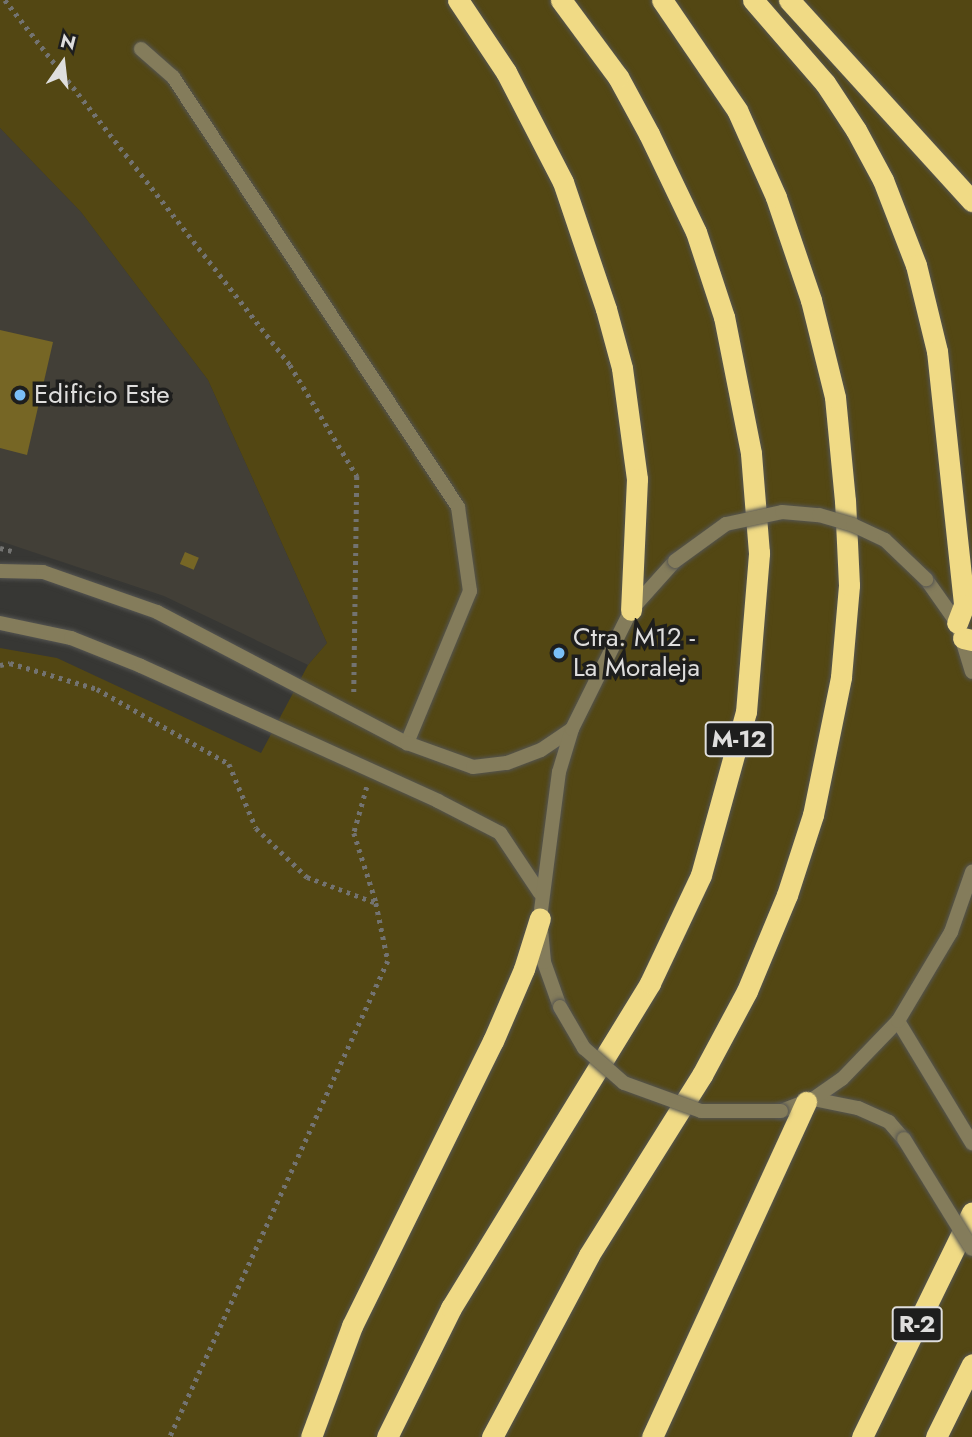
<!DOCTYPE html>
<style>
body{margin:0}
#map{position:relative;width:972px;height:1437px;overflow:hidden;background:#373734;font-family:Jost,sans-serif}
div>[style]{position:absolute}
.built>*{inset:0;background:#423f37}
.green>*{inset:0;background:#534713}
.building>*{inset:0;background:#766625;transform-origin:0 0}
.path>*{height:4.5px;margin-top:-2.25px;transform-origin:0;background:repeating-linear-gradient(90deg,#737371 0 3.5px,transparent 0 8.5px)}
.roads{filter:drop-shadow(0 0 2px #555552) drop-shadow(0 0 2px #555552)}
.minor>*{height:14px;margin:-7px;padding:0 7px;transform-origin:7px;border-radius:7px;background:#847c5b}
.tertiary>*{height:14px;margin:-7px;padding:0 7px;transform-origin:7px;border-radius:7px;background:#847c5b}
.motorway>*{height:21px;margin:-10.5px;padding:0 10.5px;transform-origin:10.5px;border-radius:10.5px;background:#f0da85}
.bridges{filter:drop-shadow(0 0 2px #555552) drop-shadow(0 0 2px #555552)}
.tertiary-bridge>*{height:14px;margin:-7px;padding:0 7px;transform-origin:7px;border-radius:7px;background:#847c5b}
.dots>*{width:19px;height:19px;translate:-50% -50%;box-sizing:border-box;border:4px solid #1e1e1d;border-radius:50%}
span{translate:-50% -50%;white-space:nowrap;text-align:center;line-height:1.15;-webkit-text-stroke:7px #1e1e1d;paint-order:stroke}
.shield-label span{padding:2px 5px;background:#1e1e1d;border:2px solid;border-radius:5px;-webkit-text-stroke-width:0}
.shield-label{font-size:24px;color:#dfdedd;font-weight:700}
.poi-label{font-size:26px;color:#dfdedd}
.left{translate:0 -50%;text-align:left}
.north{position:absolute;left:28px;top:28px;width:70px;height:70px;-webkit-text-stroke:5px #1e1e1d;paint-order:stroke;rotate:14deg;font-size:19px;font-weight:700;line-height:28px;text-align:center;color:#dfdedd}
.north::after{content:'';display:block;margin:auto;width:24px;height:32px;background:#dfdedd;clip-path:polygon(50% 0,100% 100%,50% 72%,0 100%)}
</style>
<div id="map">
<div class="built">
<div style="clip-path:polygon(0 128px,81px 212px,208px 380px,327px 643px,308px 665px,164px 596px,0 541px)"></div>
</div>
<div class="green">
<div style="clip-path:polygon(0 0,972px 0,972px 1437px,0 1437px,0 648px,57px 658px,261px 753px,308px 665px,327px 643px,208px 380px,81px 212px,0 128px)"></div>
</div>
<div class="building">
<div style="clip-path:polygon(0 330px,53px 342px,27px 455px,0 448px)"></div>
<div style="left:185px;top:552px;width:15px;height:13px;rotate:23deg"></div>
</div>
<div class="path">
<div style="left:5px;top:0;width:463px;rotate:52deg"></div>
<div style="left:290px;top:365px;width:130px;rotate:58.9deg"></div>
<div style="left:357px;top:476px;width:218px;rotate:90.8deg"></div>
<div style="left:0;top:548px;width:12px;rotate:14deg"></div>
<div style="left:0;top:665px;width:10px;rotate:-11deg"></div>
<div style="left:10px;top:663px;width:91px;rotate:16.6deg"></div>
<div style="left:97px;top:689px;width:152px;rotate:29.6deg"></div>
<div style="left:229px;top:764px;width:69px;rotate:67.1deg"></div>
<div style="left:256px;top:828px;width:71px;rotate:43.9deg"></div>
<div style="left:307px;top:877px;width:74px;rotate:20.6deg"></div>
<div style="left:376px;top:903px;width:59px;rotate:78.3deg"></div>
<div style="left:388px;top:961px;width:524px;rotate:114.61deg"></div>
<div style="left:367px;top:787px;width:48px;rotate:105.8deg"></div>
<div style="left:354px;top:833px;width:72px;rotate:72.3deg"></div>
</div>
<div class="roads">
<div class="minor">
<div style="left:141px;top:49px;width:43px;rotate:41.2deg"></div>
<div style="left:173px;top:77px;width:516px;rotate:56.46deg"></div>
<div style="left:458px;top:507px;width:85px;rotate:81.9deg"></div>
<div style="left:470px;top:591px;width:165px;rotate:112.5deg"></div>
</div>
<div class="tertiary">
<div style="left:0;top:571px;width:43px;rotate:1.3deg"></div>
<div style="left:43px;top:572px;width:121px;rotate:19.3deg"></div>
<div style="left:157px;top:612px;width:282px;rotate:27.7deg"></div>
<div style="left:407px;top:743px;width:70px;rotate:20deg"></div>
<div style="left:473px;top:767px;width:34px;rotate:-7deg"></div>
<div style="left:507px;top:763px;width:36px;rotate:-21deg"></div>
<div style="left:541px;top:750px;width:37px;rotate:-34deg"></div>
<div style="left:926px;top:579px;width:54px;rotate:54.8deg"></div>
<div style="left:957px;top:623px;width:51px;rotate:73deg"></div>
<div style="left:0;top:623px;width:73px;rotate:11.9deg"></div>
<div style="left:71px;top:638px;width:75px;rotate:21.8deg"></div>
<div style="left:141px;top:666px;width:326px;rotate:24.4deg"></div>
<div style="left:438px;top:801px;width:70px;rotate:27.3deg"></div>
<div style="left:500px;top:833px;width:72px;rotate:56.3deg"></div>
<div style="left:560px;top:1007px;width:48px;rotate:-109.6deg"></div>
<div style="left:544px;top:962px;width:44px;rotate:-95.2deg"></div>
<div style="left:540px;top:918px;width:147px;rotate:-82.6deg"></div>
<div style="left:559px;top:772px;width:45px;rotate:-73.2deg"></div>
<div style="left:572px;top:729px;width:133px;rotate:-63.6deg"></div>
<div style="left:631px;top:610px;width:66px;rotate:-48.1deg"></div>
<div style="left:898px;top:1021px;width:143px;rotate:58.8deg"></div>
<div style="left:813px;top:1099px;width:46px;rotate:11.3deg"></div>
<div style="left:858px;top:1108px;width:34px;rotate:24deg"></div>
<div style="left:889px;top:1122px;width:23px;rotate:49deg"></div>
<div style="left:781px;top:1111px;width:34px;rotate:-21deg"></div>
<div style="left:813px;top:1099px;width:35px;rotate:-35deg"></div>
<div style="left:842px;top:1079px;width:81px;rotate:-46deg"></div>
<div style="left:898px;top:1021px;width:104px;rotate:-59.2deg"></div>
<div style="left:951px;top:932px;width:64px;rotate:-70.7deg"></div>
</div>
<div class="motorway">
<div style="left:458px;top:0;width:87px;rotate:56.3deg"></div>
<div style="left:506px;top:72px;width:124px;rotate:62.6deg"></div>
<div style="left:563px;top:182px;width:134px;rotate:71.3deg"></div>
<div style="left:606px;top:309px;width:61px;rotate:74.8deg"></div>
<div style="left:622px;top:368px;width:112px;rotate:82.3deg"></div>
<div style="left:637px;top:479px;width:131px;rotate:92.6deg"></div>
<div style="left:753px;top:0;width:110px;rotate:49.1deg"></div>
<div style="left:825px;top:83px;width:56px;rotate:56.6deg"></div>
<div style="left:856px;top:130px;width:57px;rotate:61.6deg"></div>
<div style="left:883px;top:180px;width:91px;rotate:68.8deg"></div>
<div style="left:916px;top:265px;width:89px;rotate:76.3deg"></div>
<div style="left:937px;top:351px;width:255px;rotate:83.9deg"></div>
<div style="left:964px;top:605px;width:19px;rotate:111deg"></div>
<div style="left:789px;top:0;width:272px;rotate:47.7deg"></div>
<div style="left:963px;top:638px;width:9px;rotate:13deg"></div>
<div style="left:311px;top:1437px;width:118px;rotate:-69.7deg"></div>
<div style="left:352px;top:1326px;width:318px;rotate:-63.7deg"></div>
<div style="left:493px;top:1041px;width:78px;rotate:-66.7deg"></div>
<div style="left:524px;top:969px;width:53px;rotate:-72.6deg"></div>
<div style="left:387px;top:1437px;width:144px;rotate:-63.6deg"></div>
<div style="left:451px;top:1308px;width:381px;rotate:-58.5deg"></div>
<div style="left:650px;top:983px;width:119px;rotate:-64.7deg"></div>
<div style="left:701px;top:875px;width:169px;rotate:-74.6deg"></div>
<div style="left:746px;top:712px;width:160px;rotate:-85.3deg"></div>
<div style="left:759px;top:553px;width:100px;rotate:-94.6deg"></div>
<div style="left:751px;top:453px;width:139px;rotate:-101.2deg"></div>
<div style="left:724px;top:317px;width:89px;rotate:-108.2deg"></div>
<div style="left:696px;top:232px;width:109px;rotate:-115.6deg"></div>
<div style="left:649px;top:134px;width:65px;rotate:-118.5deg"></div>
<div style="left:618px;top:77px;width:96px;rotate:-126.5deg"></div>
<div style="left:492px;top:1437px;width:206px;rotate:-61.9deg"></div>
<div style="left:589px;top:1255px;width:213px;rotate:-57.9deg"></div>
<div style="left:702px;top:1075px;width:95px;rotate:-61.8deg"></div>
<div style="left:747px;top:991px;width:104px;rotate:-67.4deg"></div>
<div style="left:787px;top:895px;width:84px;rotate:-72deg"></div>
<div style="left:813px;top:815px;width:141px;rotate:-78.5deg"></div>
<div style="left:841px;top:677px;width:92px;rotate:-85deg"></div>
<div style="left:849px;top:585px;width:84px;rotate:-92.7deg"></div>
<div style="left:845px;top:501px;width:104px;rotate:-95.5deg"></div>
<div style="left:835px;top:397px;width:100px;rotate:-103.9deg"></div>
<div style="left:811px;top:300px;width:109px;rotate:-108.8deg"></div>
<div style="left:776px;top:197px;width:95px;rotate:-114.1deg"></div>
<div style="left:737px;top:110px;width:133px;rotate:-124.3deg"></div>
<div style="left:652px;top:1437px;width:369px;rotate:-65.3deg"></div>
<div style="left:862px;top:1437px;width:250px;rotate:-63.9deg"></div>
<div style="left:936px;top:1437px;width:81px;rotate:-63.7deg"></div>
</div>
</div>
<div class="bridges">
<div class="tertiary-bridge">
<div style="left:675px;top:561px;width:63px;rotate:-36deg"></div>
<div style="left:726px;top:524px;width:57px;rotate:-12.1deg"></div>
<div style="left:782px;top:512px;width:37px;rotate:5deg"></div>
<div style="left:819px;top:515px;width:35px;rotate:16deg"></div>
<div style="left:853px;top:525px;width:35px;rotate:25deg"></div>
<div style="left:885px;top:540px;width:57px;rotate:43.6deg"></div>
<div style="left:560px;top:1007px;width:48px;rotate:59.7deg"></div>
<div style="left:584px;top:1048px;width:53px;rotate:41.2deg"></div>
<div style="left:624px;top:1083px;width:82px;rotate:20deg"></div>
<div style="left:701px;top:1111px;width:80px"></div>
<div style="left:904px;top:1139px;width:129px;rotate:58.3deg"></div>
</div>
</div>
<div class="dots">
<div style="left:20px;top:395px;background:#7abff8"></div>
<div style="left:559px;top:653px;background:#7abff8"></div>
</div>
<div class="shield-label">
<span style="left:739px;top:739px">M-12</span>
<span style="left:917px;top:1324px">R-2</span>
</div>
<div class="poi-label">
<span class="left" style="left:34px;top:395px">Edificio Este</span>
<span class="left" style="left:573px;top:653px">Ctra. M12 -<br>La Moraleja</span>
</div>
<div class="north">N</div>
</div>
